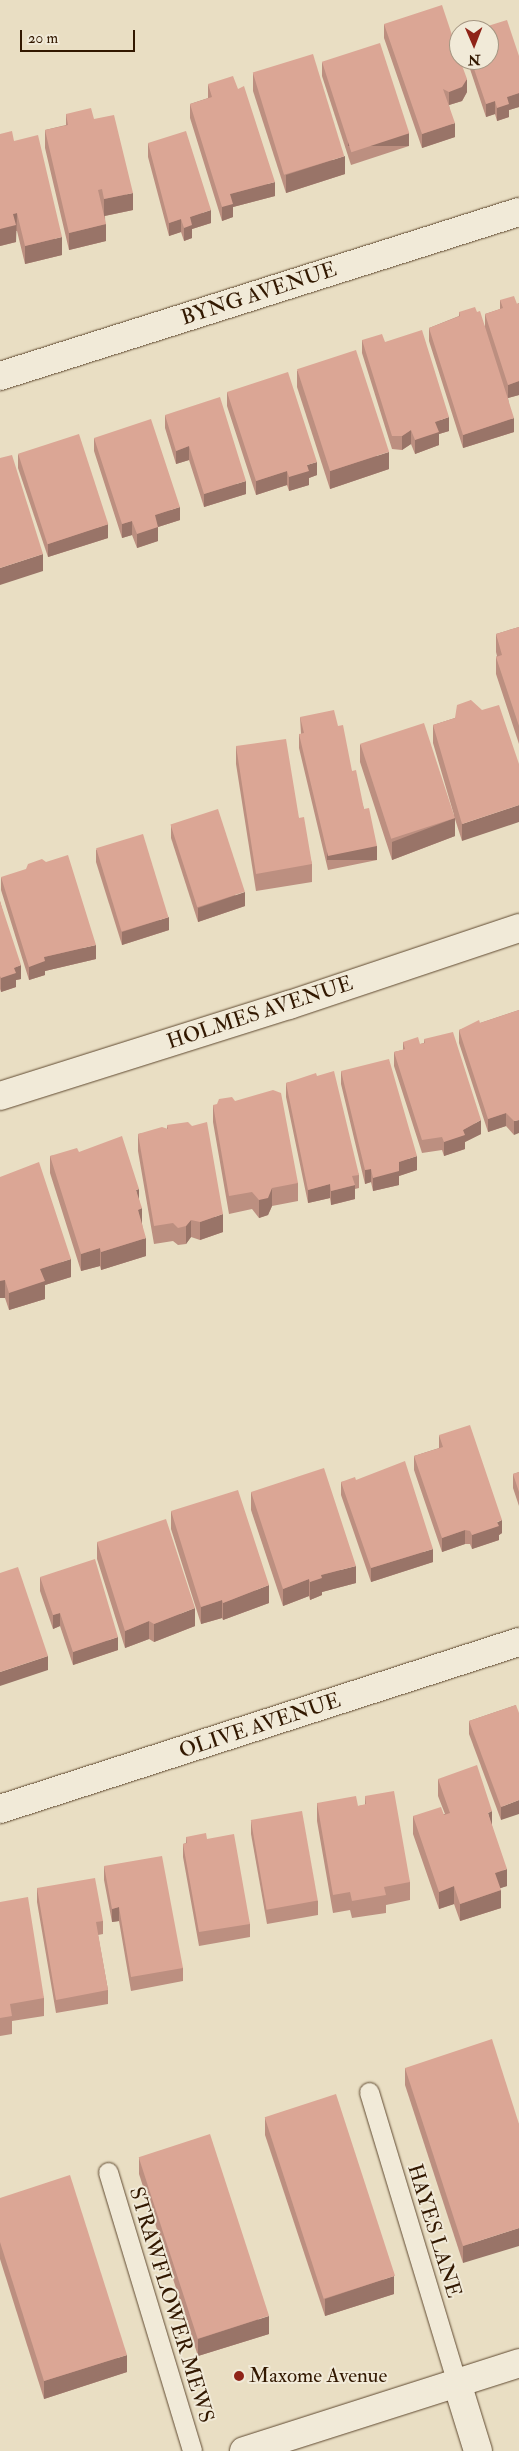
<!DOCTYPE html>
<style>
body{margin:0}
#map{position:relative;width:519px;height:2451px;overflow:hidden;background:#e9dec3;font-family:"IM FELL Double Pica",serif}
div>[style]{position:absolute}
.roads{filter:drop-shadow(0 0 1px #604a31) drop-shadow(0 0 1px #604a31)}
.lane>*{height:19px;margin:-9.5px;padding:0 9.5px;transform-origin:9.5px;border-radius:9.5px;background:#f1ead8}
.street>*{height:28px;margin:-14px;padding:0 14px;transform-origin:14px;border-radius:14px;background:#f1ead8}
.secondary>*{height:28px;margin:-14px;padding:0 14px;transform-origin:14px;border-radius:14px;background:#f1ead8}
.wall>*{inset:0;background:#bc8f80}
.shaded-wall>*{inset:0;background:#997468;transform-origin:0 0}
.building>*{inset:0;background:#dba695;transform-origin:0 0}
.dots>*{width:14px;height:14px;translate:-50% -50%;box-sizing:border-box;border:2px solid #f1ead8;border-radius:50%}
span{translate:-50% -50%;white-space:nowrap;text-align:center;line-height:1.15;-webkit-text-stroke:4px #f1ead8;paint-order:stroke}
.street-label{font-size:21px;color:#321800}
.poi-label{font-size:21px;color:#321800}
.left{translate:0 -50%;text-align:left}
.north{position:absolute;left:449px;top:20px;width:50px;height:50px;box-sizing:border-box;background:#f1ead8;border:1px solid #a59682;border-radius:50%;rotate:179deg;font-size:14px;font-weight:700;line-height:20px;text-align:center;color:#321800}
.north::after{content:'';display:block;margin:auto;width:18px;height:22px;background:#8f2418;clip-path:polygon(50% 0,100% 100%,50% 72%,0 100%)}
.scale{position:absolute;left:20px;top:30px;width:115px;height:22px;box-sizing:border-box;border:2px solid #321800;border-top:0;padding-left:6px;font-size:15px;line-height:18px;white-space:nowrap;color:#321800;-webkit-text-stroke:4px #f1ead8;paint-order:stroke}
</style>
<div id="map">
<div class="roads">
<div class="lane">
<div style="left:369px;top:2092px;width:304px;rotate:73.2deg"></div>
<div style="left:108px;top:2172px;width:291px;rotate:73.2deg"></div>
</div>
<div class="street">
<div style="left:0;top:376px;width:544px;rotate:-17.54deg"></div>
<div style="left:0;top:1096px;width:303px;rotate:-17.5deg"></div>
<div style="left:289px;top:1005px;width:243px;rotate:-18.5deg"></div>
<div style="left:0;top:1809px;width:545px;rotate:-17.84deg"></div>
</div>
<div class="secondary">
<div style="left:457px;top:2383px;width:71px;rotate:72.8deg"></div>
<div style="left:244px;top:2451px;width:289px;rotate:-17.7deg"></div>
</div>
</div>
<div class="wall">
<div style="clip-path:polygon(384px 24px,467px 92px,462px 101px,449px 105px,455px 137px,422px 148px,384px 38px)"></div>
<div style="clip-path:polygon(519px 56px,519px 107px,509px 110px,509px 117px,497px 121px,495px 114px,486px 117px,467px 60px,489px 60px)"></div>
<div style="clip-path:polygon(322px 62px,409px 146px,351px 165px,322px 76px)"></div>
<div style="clip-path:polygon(253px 73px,345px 174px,286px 193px,253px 91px)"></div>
<div style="clip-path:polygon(208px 84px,275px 196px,233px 207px,233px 217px,222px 221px,190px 118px,190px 104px,208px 98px)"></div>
<div style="clip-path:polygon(66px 114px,94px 119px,133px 210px,105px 216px,106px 241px,69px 250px,45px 148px,45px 130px,66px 125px)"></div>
<div style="clip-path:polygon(0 134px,14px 141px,62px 255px,25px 264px,17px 231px,16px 231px,16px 242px,0 246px)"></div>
<div style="clip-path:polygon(148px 143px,211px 223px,192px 229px,192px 238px,184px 241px,181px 232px,169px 236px,148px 157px)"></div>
<div style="clip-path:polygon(500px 300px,517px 304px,519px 303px,519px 395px,508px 398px,514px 432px,463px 448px,429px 341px,429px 328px,459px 316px,459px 312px,477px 312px,485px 327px,485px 314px,500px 309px)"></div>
<div style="clip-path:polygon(362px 340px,385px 342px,449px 431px,439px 434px,439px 445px,415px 454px,411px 444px,402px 450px,392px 449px,362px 353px)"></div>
<div style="clip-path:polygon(297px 370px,389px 469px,330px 489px,297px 387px)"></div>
<div style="clip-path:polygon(227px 392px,317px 475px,309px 478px,309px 485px,289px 491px,287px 485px,256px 495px,227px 406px)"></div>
<div style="clip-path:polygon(165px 415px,246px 494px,204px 507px,189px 460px,176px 464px,165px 428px)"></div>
<div style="clip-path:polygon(94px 438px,180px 520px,158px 527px,158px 541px,137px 548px,132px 535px,122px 538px,94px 451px)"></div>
<div style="clip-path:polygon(18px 454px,108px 538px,48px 557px,18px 468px)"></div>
<div style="clip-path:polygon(519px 627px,519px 744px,496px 674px,496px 657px,497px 656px,496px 652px,496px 634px)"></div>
<div style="clip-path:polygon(471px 700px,462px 841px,455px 819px,455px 836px,392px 860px,360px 762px,360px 744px,454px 815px,433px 743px,433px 725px,455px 718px)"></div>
<div style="clip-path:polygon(300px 717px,352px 771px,364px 809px,377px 860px,328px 870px,299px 748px,299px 734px,301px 734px)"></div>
<div style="clip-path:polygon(236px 746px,299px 818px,312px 864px,312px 882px,256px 891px,236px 764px)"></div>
<div style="clip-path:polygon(171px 825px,245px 906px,198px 922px,171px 838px)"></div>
<div style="clip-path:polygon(96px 849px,169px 930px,122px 945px,96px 862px)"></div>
<div style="clip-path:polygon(1px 877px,96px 959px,45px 971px,45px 975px,29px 980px,1px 890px)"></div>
<div style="clip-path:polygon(0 901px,21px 979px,16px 980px,16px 987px,1px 992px,0 989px)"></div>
<div style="clip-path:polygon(519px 1010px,514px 1135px,506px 1126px,488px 1132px,459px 1043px,459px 1030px)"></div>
<div style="clip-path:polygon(424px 1039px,481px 1134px,465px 1142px,465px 1149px,444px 1156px,442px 1150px,422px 1153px,394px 1066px,394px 1052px,403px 1050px,403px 1042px,420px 1044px,424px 1043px)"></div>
<div style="clip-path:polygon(341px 1071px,417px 1170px,399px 1176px,399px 1185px,373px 1191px,371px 1182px,365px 1184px,341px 1084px)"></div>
<div style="clip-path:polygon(317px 1076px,359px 1175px,359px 1188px,355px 1189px,355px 1199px,331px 1205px,330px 1198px,308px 1203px,286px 1097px,286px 1083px)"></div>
<div style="clip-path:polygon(213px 1105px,298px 1183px,298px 1201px,272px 1206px,268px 1215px,259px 1218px,252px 1209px,229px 1214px,213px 1122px)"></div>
<div style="clip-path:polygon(167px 1125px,223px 1232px,200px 1240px,191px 1237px,186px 1244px,178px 1245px,173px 1241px,154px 1244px,138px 1151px,138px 1134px,167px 1129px)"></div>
<div style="clip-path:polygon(79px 1152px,139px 1199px,146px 1256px,101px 1270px,100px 1266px,81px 1271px,50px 1173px,50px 1156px)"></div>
<div style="clip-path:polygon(0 1177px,71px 1277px,45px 1285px,45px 1299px,9px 1310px,5px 1298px)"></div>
<div style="clip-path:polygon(439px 1435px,502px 1533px,499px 1535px,499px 1540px,472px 1549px,470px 1544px,465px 1544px,442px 1552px,414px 1470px,414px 1456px,439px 1448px)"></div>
<div style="clip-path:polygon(519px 1472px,519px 1506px,513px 1488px,513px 1474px)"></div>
<div style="clip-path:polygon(356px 1480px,433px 1562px,371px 1582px,341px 1495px,341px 1482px)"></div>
<div style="clip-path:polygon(251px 1492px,356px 1583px,322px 1592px,322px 1595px,310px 1600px,309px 1596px,283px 1606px,251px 1510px)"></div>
<div style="clip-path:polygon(171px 1511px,269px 1603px,223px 1620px,222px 1618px,201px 1624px,171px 1529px)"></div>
<div style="clip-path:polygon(97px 1542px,195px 1626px,154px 1642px,149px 1639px,125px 1648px,97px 1559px)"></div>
<div style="clip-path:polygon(40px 1577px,118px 1650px,73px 1665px,60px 1626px,53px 1629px,40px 1591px)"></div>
<div style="clip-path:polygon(516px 1705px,501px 1820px,469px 1734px,469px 1721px)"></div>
<div style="clip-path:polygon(438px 1779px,492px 1826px,507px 1886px,500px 1888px,501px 1908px,460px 1921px,454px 1904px,439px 1909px,413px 1834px,413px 1816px,445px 1814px,438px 1796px)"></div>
<div style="clip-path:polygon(365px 1796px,410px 1882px,410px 1900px,386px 1905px,386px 1913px,352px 1918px,350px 1910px,333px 1913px,317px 1821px,317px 1803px,358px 1806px,365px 1805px)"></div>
<div style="clip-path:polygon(251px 1821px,318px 1901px,318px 1915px,267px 1924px,251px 1834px)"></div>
<div style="clip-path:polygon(186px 1837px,207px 1839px,250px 1924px,250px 1937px,199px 1946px,183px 1857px,183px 1844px,186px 1843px)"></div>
<div style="clip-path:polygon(104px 1866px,183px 1968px,183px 1981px,131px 1991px,119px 1921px,112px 1922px,104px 1880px)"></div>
<div style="clip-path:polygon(37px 1888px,103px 1921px,103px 1934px,98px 1935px,108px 1990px,108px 2004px,56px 2013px,37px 1902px)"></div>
<div style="clip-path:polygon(0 1902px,44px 1998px,44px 2016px,12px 2021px,12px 2034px,0 2036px)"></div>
<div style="clip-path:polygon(405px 2068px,519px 2124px,463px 2263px,405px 2085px)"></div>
<div style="clip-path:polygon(265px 2117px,394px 2294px,325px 2316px,265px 2135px)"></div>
<div style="clip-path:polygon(139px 2157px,269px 2334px,198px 2356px,139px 2174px)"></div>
<div style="clip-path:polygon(0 2198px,127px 2372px,44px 2399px,0 2259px)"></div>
</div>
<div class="shaded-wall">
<div style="clip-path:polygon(467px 79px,467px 92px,462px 101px,449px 105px,449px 92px)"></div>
<div style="clip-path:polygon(519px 93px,519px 107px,509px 110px,509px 117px,497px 121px,497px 108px,507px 97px)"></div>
<div style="clip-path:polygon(495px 101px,495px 114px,486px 117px,486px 104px)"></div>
<div style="clip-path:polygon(455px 123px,455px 137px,422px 148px,422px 134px)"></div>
<div style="left:409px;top:133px;width:13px;height:61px;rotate:90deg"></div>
<div style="clip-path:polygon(345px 156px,345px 174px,286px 193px,286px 175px)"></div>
<div style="clip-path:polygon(275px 182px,275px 196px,233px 207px,233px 217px,222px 221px,222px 207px,230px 194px)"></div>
<div style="clip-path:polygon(133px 193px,133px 210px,104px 216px,104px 199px)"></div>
<div style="clip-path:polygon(211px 210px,211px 223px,192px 229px,192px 238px,184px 241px,184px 228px,190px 217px)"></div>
<div style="clip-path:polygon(17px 213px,16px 242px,0 246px,0 229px,13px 214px)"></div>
<div style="clip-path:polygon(181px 219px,181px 232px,169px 236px,169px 223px)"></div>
<div style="clip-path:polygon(106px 224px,106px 241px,69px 250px,69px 233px)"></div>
<div style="clip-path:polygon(62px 237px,62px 255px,25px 264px,25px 246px)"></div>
<div style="clip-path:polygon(519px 381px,519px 395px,508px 398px,508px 385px)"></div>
<div style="clip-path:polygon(449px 417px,449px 431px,439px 434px,439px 445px,415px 454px,415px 440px,435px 422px)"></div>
<div style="clip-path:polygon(514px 418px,514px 432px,463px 448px,463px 435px)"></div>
<div style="clip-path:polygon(411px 430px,411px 444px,402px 450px,402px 436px)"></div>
<div style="clip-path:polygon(189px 446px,189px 460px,176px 464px,176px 451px)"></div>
<div style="clip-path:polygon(389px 452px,389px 469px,330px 489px,330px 471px)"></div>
<div style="clip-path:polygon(317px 462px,317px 475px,309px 478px,309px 485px,289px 491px,289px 477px,307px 465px)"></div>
<div style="clip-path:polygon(287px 471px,287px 485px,256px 495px,256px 481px)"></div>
<div style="clip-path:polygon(246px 481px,246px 494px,204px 507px,204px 494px)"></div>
<div style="clip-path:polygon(180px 507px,180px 520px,158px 527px,158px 541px,137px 548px,137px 534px,155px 515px)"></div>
<div style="clip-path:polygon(132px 521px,132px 535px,122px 538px,122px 524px)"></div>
<div style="clip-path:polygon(108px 524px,108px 538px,48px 557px,48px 544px)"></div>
<div style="clip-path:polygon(43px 554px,43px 571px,0 585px,0 568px)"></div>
<div style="clip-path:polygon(519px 805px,519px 822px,462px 841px,462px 824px)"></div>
<div style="clip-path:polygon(455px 818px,455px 836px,392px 860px,392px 842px)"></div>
<div style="left:377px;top:846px;width:14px;height:50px;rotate:90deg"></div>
<div style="clip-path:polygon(245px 892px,245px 906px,198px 922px,198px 908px)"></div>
<div style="clip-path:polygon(169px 917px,169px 930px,122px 945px,122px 932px)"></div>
<div style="clip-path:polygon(96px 945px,96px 959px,45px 971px,45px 975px,29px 980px,29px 967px,44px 957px)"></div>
<div style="clip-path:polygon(21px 965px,21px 979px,16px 980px,16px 987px,1px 992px,1px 978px,14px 968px)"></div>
<div style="clip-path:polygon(506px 1113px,506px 1126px,488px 1132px,488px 1119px)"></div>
<div style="clip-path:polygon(481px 1120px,481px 1134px,465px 1142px,465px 1149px,444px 1156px,444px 1142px,463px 1130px)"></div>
<div style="clip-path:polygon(519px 1120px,519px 1133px,514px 1135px,514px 1121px)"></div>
<div style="clip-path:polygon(417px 1156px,417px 1170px,399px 1176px,399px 1185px,373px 1191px,373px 1178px,399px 1162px)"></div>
<div style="clip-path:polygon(371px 1169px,371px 1182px,365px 1184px,365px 1170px)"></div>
<div style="clip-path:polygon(330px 1184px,330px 1198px,308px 1203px,308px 1190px)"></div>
<div style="clip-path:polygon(355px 1185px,355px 1199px,331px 1205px,331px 1191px)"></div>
<div style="clip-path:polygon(272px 1188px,272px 1206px,268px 1215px,259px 1218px,259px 1200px)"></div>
<div style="clip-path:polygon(139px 1189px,139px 1207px,136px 1190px)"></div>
<div style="clip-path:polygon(142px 1208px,142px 1226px,138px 1210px)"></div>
<div style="clip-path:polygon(223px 1214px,223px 1232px,200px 1240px,200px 1222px)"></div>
<div style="clip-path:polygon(191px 1220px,191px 1237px,186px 1244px,186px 1226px)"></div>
<div style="clip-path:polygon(146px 1238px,146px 1256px,101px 1270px,101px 1252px)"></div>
<div style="clip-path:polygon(100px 1248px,100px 1266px,81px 1271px,81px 1254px)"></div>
<div style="clip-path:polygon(71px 1259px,71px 1277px,45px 1285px,45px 1299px,9px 1310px,9px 1293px,40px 1269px)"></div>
<div style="left:5px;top:1280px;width:18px;height:5px;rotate:90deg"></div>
<div style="clip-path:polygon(502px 1520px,502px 1533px,499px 1535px,499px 1540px,472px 1549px,472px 1535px)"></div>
<div style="clip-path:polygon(465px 1530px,465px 1544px,442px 1552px,442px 1538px)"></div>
<div style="clip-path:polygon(433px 1549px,433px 1562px,371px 1582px,371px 1568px)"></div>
<div style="clip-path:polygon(356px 1566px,356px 1583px,322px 1592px,322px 1595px,310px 1600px,310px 1582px,321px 1575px)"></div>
<div style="clip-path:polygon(309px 1579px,309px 1596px,283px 1606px,283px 1589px)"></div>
<div style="clip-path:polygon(269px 1585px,269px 1603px,223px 1620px,223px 1603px)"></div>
<div style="clip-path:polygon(222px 1600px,222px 1618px,201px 1624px,201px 1607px)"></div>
<div style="clip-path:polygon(195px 1608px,195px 1626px,154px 1642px,154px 1624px)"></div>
<div style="clip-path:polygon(60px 1613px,60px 1626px,53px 1629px,53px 1615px)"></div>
<div style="clip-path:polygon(149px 1621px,149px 1639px,125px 1648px,125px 1631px)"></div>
<div style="clip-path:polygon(118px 1637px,118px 1650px,73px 1665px,73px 1652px)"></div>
<div style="clip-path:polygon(48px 1656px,48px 1670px,0 1686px,0 1672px)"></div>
<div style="clip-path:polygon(519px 1800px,519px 1814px,501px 1820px,501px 1807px)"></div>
<div style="clip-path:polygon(492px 1811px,492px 1829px,488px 1813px)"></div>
<div style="clip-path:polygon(507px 1869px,507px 1886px,495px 1890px,495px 1873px)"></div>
<div style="clip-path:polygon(454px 1886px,454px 1904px,439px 1909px,439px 1892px)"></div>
<div style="clip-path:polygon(501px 1890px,501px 1908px,460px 1921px,460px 1904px)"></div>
<div style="clip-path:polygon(119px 1907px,119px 1921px,112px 1922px,112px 1909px)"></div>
<div style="clip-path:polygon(519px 2228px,519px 2246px,463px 2263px,463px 2246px)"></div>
<div style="clip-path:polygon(394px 2276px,394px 2294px,325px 2316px,325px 2299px)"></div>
<div style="clip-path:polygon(269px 2316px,269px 2334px,198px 2356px,198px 2339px)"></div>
<div style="clip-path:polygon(127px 2355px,127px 2372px,44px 2399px,44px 2381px)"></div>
</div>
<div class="building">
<div style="clip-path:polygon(442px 5px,459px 56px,459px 60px,460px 60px,467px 79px,462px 87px,449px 92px,443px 89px,455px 123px,422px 134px,384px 24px)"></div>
<div style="clip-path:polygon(507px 20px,519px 56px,519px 93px,507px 97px,509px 104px,497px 108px,495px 101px,486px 104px,471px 60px,489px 60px,489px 30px,475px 30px)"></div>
<div style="left:380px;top:43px;width:95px;height:61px;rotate:72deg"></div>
<div style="left:313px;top:54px;width:107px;height:63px;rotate:73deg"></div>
<div style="clip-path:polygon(233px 76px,238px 89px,244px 86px,275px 182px,230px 194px,233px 204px,222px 207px,190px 104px,212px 97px,208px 84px)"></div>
<div style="clip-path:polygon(91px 108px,94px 119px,114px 115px,133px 193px,104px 199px,102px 189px,98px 190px,106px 224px,69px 233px,45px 130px,68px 125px,66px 114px)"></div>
<div style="clip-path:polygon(12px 131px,14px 141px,38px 135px,62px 237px,25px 246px,17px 213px,13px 214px,16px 225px,0 229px,0 134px)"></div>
<div style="clip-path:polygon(186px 131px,211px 210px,190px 217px,192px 225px,184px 228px,181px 219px,169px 223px,148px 143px)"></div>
<div style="clip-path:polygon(514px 296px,517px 304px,519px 303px,519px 381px,508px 385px,485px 314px,503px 308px,500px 300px)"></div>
<div style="clip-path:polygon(475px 307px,477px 312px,480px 311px,514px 418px,463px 435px,429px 328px,460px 316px,459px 312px)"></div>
<div style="clip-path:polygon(422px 330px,449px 417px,435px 422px,439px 432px,415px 440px,411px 430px,402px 436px,392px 436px,362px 340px,382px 334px,385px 342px)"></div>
<div style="left:356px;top:350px;width:107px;height:62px;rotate:72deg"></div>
<div style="clip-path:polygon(288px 372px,317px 462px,307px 465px,309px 471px,289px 477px,287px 471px,256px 481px,227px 392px)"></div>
<div style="clip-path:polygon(220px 397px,246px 481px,204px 494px,189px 446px,176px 451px,165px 415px)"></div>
<div style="clip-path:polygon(151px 419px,180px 507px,155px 515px,158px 527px,137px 534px,132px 521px,122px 524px,94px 438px)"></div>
<div style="left:79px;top:434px;width:95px;height:64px;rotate:72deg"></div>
<div style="clip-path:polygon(12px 455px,43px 554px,0 568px,0 458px)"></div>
<div style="clip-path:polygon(519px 627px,519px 726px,496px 657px,502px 655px,496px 634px)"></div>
<div style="clip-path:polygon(471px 700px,482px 710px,499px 705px,519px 764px,519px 805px,462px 824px,433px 725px,455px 718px,457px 705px)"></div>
<div style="clip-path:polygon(334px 710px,338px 726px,343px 725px,352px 771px,356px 770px,364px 809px,369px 808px,377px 846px,328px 856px,299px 734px,304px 733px,300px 717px)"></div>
<div style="left:424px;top:723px;width:100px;height:67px;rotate:72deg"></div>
<div style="clip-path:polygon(286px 739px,299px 818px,304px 817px,312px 864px,256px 874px,236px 746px)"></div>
<div style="left:218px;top:809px;width:87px;height:50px;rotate:72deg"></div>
<div style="left:143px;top:834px;width:87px;height:49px;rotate:73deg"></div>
<div style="clip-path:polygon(68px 855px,96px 945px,44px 957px,45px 961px,29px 967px,1px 877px,26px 869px,28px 864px,42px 859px,46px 862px)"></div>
<div style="clip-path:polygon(0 901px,21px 965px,14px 968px,16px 973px,1px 978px,0 976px)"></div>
<div style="clip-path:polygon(519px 1010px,519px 1120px,514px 1121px,506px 1113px,488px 1119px,459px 1030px,479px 1020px,480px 1023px)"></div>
<div style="clip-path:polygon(453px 1032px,481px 1120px,463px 1130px,465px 1135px,444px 1142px,442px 1137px,422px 1140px,394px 1052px,405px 1049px,403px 1042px,418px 1037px,420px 1044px,425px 1043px,424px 1039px)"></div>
<div style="clip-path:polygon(389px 1059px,417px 1156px,399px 1162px,399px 1171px,373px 1178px,371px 1169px,365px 1170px,341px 1071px)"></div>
<div style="clip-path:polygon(334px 1071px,359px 1175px,352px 1176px,355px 1185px,331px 1191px,330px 1184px,308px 1190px,286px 1083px,316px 1073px,317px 1076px)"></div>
<div style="clip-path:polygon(273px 1090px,281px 1093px,298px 1183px,272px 1188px,268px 1198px,259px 1200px,252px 1192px,229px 1196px,213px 1105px,217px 1104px,219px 1099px,232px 1097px,235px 1101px)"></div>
<div style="clip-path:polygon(188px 1122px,192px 1126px,207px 1122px,223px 1214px,200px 1222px,191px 1220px,186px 1226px,178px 1228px,173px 1223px,154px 1226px,138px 1134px,162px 1127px,168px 1129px,167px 1125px)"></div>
<div style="clip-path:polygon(122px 1136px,139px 1189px,136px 1190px,142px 1208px,138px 1210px,146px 1238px,101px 1252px,100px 1248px,81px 1254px,50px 1156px,77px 1148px,79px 1152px)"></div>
<div style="clip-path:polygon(39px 1162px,71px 1259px,40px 1269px,45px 1281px,9px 1293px,5px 1280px,0 1281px,0 1177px)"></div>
<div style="clip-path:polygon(470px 1425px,502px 1520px,497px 1522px,499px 1526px,472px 1535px,470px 1531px,465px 1530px,442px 1538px,414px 1456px,443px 1447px,439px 1435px)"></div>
<div style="clip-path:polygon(405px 1461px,433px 1549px,371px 1568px,341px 1482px,355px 1477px,356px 1480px)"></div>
<div style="clip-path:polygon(324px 1468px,356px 1566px,321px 1575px,322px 1578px,310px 1582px,309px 1579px,283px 1589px,251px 1492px)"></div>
<div style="clip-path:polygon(519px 1472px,519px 1492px,513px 1474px)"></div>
<div style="clip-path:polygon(238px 1490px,269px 1585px,223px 1603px,222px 1600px,201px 1607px,171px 1511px)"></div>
<div style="clip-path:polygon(166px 1519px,195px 1608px,154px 1624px,149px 1621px,125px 1631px,97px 1542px)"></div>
<div style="clip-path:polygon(95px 1559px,118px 1637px,73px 1652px,60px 1613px,53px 1615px,40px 1577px)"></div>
<div style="clip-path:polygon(18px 1567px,48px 1656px,0 1672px,0 1573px)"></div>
<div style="clip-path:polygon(516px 1705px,519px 1713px,519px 1800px,501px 1807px,469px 1721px)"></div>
<div style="clip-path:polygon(477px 1765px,492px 1811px,488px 1813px,507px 1869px,495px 1873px,501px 1890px,460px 1904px,454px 1886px,439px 1892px,413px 1816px,441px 1807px,444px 1815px,450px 1813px,438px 1779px)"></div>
<div style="clip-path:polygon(394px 1791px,410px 1882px,384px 1887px,386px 1895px,352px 1901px,350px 1892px,333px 1895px,317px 1803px,356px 1796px,358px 1806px,366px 1804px,365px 1796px)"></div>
<div style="left:302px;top:1811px;width:91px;height:52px;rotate:80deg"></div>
<div style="clip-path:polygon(206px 1833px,207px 1839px,234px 1834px,250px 1924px,199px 1932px,183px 1844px,187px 1843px,186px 1837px)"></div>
<div style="clip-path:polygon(162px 1856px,183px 1968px,131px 1977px,119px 1907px,112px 1909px,104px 1866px)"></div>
<div style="clip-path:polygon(95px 1878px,103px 1921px,96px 1922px,108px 1990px,56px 2000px,37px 1888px)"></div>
<div style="clip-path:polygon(28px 1897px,44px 1998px,10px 2004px,12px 2016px,0 2018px,0 1902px)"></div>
<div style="clip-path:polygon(492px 2039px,519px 2124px,519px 2228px,463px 2246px,405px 2068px)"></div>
<div style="left:336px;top:2094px;width:191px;height:75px;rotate:72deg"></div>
<div style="left:210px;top:2134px;width:191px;height:75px;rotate:72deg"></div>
<div style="clip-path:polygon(70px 2175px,127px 2355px,44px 2381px,0 2242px,0 2198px)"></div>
</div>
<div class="dots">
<div style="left:239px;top:2376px;background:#8f2418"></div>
</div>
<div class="street-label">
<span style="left:259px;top:294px;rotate:-18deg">BYNG AVENUE</span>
<span style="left:260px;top:1013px;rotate:-18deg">HOLMES AVENUE</span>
<span style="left:260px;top:1726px;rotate:-18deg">OLIVE AVENUE</span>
<span style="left:434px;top:2231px;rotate:73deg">HAYES LANE</span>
<span style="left:171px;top:2305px;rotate:73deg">STRAWFLOWER MEWS</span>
</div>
<div class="poi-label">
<span class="left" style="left:249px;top:2376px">Maxome Avenue</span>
</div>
<div class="north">N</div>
<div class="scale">20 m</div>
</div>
